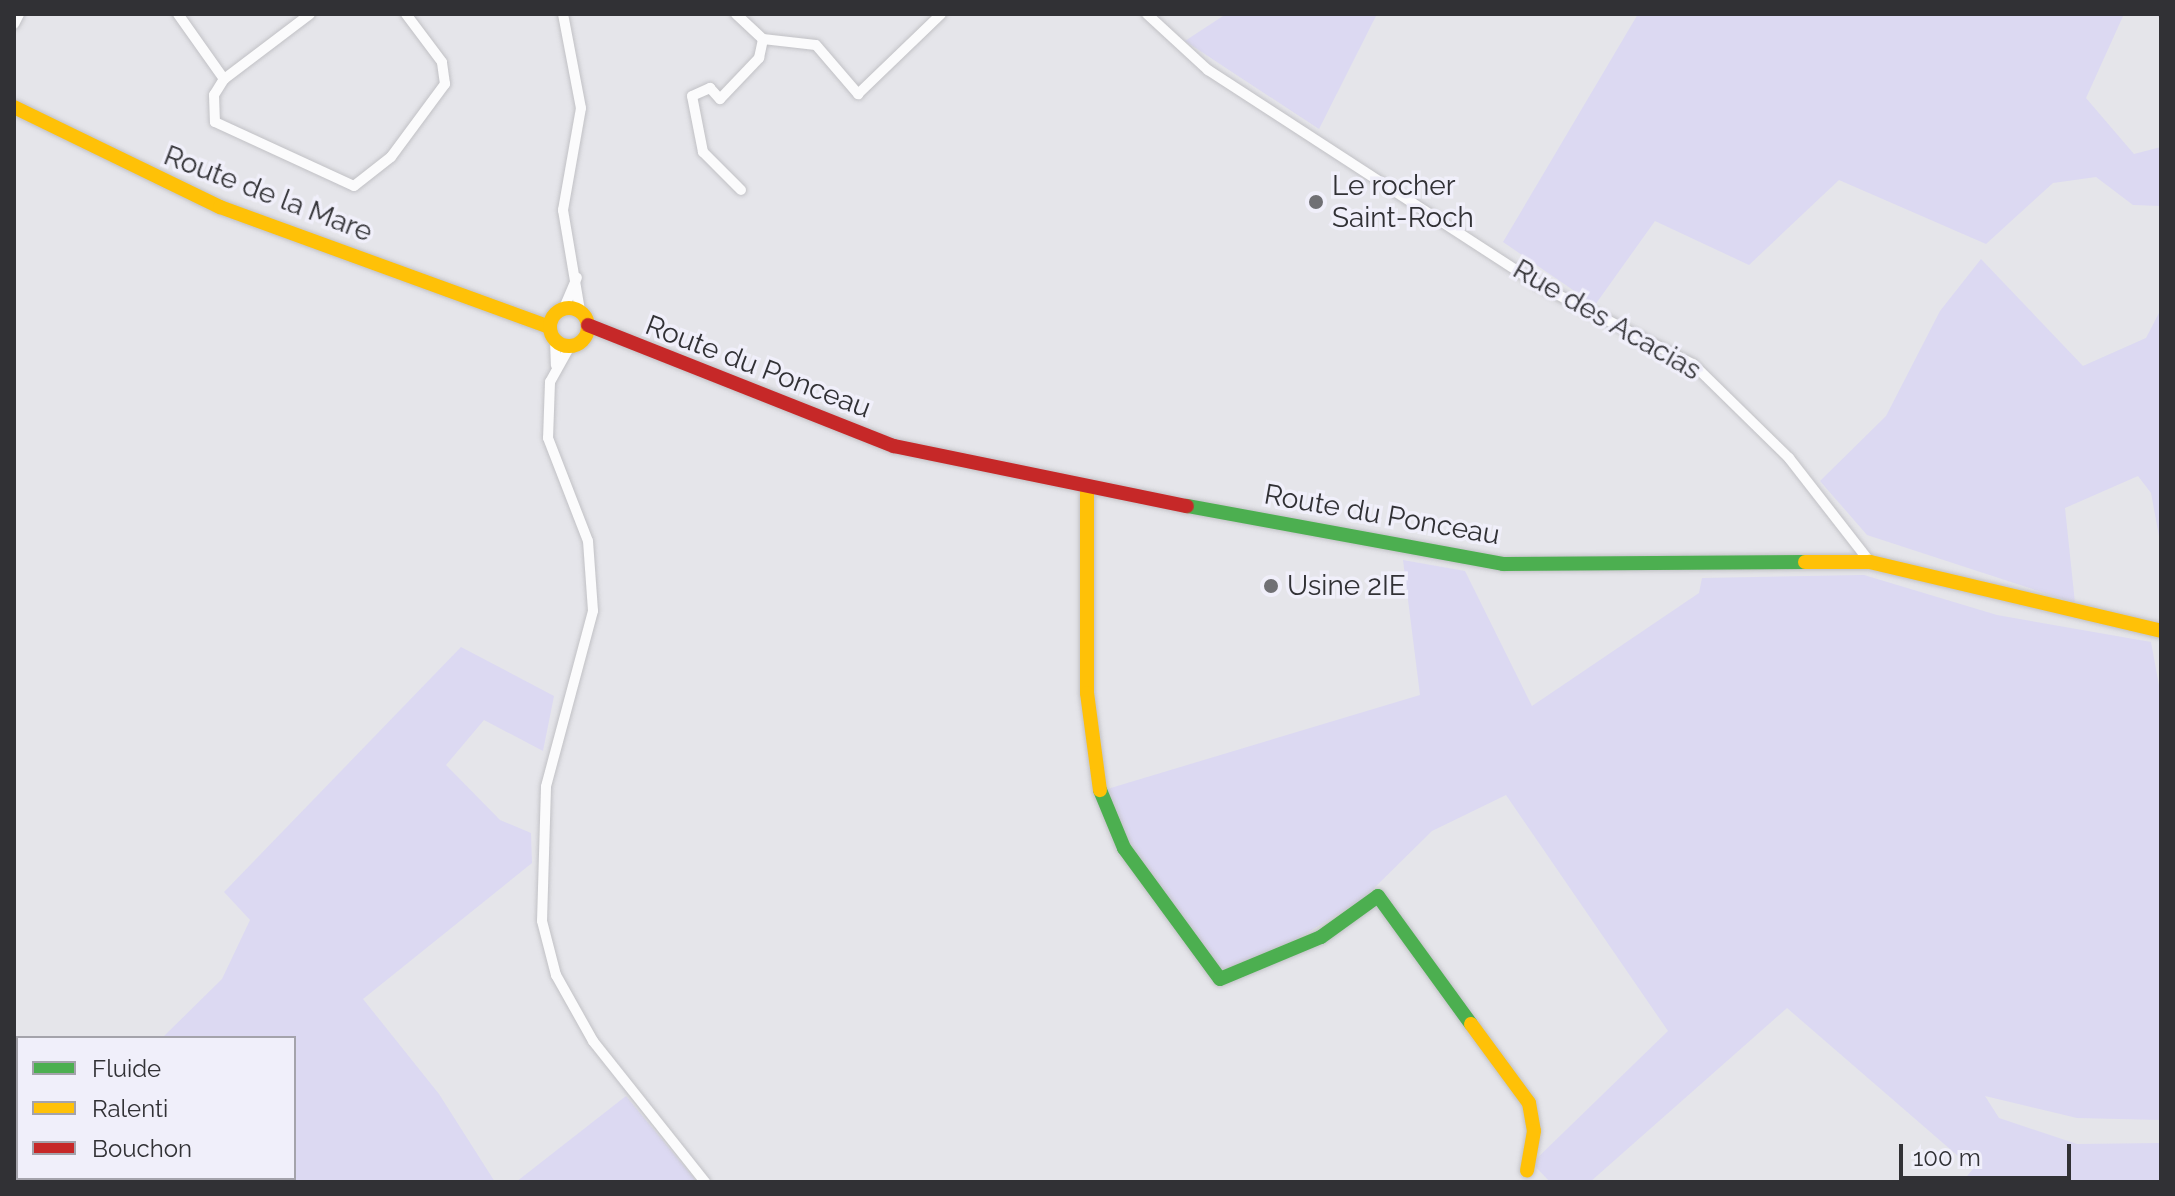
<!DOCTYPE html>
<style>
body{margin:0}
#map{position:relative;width:2175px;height:1196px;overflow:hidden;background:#e5e5ea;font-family:Raleway,sans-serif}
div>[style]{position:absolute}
.green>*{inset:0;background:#dcd9f2}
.stream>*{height:3px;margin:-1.5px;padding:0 1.5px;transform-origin:1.5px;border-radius:1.5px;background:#aeaacf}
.roads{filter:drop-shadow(0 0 2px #c1c1c5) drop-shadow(0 0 2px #c1c1c5)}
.street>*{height:10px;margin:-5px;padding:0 5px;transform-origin:5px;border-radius:5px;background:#fbfbfc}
.fast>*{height:14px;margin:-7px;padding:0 7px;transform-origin:7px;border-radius:7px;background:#4caf50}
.slow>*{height:14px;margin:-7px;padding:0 7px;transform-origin:7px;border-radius:7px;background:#ffc107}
.slow>.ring{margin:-7px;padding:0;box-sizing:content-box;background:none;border:14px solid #ffc107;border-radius:50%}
.jam>*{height:14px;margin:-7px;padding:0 7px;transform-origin:7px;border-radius:7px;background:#c62828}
.dots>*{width:22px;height:22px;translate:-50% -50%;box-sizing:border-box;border:4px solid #f0effa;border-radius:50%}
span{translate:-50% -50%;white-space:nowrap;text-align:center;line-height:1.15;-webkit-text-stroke:7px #f0effa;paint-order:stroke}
.poi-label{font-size:28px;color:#313135}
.left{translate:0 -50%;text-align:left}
.street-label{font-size:28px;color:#313135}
.frame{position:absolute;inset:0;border:16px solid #313135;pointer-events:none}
.legend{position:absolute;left:16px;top:1036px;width:280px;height:144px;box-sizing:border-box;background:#f0effa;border:2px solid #a4a3ab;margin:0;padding:10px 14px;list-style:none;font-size:24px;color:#313135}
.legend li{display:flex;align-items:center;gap:16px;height:40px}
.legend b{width:40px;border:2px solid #a4a3ab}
.scale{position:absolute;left:1899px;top:1144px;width:172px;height:36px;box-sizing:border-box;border:4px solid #313135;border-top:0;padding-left:10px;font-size:24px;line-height:28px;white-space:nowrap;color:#313135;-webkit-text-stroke:6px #f0effa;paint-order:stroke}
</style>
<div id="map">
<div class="green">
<div style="clip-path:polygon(1226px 14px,1377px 14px,1319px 129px,1185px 41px)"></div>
<div style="clip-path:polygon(1638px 14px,2124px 14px,2086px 98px,2134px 154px,2161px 147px,2161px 206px,2133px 205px,2096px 177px,2053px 183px,1986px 244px,1839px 180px,1749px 265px,1655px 221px,1595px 305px,1503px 242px)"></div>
<div style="clip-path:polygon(1981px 259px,2083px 366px,2146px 338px,2161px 309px,2161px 547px,2151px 493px,2138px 476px,2065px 508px,2075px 603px,1867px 535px,1820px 481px,1886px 416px,1940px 311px)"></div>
<div style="clip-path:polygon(1403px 560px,1465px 571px,1532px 706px,1699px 593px,1702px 578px,1864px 575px,1997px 615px,2151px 642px,2161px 696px,2161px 1120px,2077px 1118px,1985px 1096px,1999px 1118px,2077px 1144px,2161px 1143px,2161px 1182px,1962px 1182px,1973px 1169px,1787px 1008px,1590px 1182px,1550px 1182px,1532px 1163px,1668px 1031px,1506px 795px,1432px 831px,1363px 899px,1295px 940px,1219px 972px,1117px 825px,1104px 790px,1420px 695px)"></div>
<div style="clip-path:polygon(461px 647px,554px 696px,543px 751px,484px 720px,446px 765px,500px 820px,531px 833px,532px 863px,363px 999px,439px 1094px,495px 1182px,62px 1182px,58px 1178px,294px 1178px,294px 1038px,162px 1038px,222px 979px,250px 920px,224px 892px)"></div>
<div style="clip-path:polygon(626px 1096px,697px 1182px,516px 1182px)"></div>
</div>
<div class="stream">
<div style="left:2159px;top:14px;width:5px;rotate:68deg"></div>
</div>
<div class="roads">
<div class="street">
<div style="left:178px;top:14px;width:80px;rotate:54.7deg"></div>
<div style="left:310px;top:14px;width:108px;rotate:142.9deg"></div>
<div style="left:224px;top:79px;width:19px;rotate:122deg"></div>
<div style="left:214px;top:95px;width:27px;rotate:88deg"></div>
<div style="left:215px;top:122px;width:153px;rotate:24.7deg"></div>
<div style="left:354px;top:186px;width:47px;rotate:-38.1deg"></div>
<div style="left:391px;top:157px;width:91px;rotate:-53.5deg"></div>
<div style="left:445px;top:84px;width:22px;rotate:-98deg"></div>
<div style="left:442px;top:62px;width:60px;rotate:-126.9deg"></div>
<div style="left:563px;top:14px;width:96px;rotate:79.2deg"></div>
<div style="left:581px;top:108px;width:104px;rotate:100deg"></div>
<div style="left:563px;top:210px;width:102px;rotate:80.4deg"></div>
<div style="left:736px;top:14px;width:37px;rotate:43deg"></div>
<div style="left:763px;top:39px;width:53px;rotate:6.5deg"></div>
<div style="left:816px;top:45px;width:65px;rotate:49.4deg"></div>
<div style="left:858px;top:94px;width:115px;rotate:-43.9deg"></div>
<div style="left:1147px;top:14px;width:83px;rotate:42.6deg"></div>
<div style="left:1208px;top:70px;width:395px;rotate:33deg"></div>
<div style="left:1539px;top:285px;width:173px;rotate:27.2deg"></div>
<div style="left:1693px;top:364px;width:134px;rotate:44.4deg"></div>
<div style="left:1789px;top:458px;width:132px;rotate:52.1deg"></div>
<div style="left:14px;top:24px;width:11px;rotate:-63deg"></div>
<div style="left:741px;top:190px;width:54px;rotate:-135deg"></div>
<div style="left:703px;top:152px;width:57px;rotate:-101.1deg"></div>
<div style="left:692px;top:96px;width:20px;rotate:-24deg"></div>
<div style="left:710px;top:88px;width:15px;rotate:48deg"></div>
<div style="left:720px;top:99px;width:57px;rotate:-46.4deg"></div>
<div style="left:759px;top:58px;width:19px;rotate:-78deg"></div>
<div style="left:564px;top:308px;width:33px;rotate:-67deg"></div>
<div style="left:555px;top:340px;width:25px;rotate:88deg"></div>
<div style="left:570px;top:346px;width:41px;rotate:119.1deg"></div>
<div style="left:550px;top:382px;width:56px;rotate:92deg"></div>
<div style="left:548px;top:438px;width:110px;rotate:68.8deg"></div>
<div style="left:588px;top:541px;width:70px;rotate:85.9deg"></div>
<div style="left:593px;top:611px;width:182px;rotate:105deg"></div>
<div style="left:546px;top:787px;width:134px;rotate:91.7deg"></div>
<div style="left:542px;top:921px;width:56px;rotate:75.5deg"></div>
<div style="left:556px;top:975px;width:76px;rotate:60.7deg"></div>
<div style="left:593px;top:1041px;width:180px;rotate:51.5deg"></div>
</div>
<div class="fast">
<div style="left:1187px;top:506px;width:321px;rotate:10.4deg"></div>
<div style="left:1503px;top:564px;width:302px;rotate:-0.4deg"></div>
<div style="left:1100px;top:790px;width:63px;rotate:67.5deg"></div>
<div style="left:1124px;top:848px;width:162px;rotate:53.8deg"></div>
<div style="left:1220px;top:979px;width:109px;rotate:-22.6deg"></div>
<div style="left:1321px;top:937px;width:70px;rotate:-35.7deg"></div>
<div style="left:1378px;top:896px;width:158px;rotate:54deg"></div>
</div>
<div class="slow">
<div style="left:14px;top:107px;width:229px;rotate:25.9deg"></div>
<div style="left:220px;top:207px;width:351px;rotate:20deg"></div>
<div class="ring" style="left:550px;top:308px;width:24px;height:24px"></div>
<div style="left:1087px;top:488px;width:205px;rotate:90deg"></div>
<div style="left:1087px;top:693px;width:98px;rotate:82.4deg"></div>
<div style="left:1805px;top:562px;width:65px"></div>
<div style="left:1870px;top:562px;width:299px;rotate:13.3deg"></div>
<div style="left:1471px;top:1024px;width:98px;rotate:53.7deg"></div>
<div style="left:1529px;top:1103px;width:28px;rotate:80deg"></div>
<div style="left:1534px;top:1131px;width:40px;rotate:100deg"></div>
</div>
<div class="jam">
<div style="left:588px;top:325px;width:329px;rotate:21.6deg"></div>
<div style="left:894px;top:446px;width:299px;rotate:11.6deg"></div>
</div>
</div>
<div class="dots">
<div style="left:1316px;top:202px;background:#707074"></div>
<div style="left:1271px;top:586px;background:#707074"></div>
</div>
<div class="poi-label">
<span class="left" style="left:1332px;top:202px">Le rocher<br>Saint-Roch</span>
<span class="left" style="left:1287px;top:586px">Usine 2IE</span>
</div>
<div class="street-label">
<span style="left:268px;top:194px;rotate:21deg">Route de la Mare</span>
<span style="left:1607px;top:320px;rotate:30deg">Rue des Acacias</span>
<span style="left:758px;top:367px;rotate:21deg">Route du Ponceau</span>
<span style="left:1382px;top:515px;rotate:10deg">Route du Ponceau</span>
</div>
<div class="frame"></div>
<ul class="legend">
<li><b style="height:10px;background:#4caf50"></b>Fluide</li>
<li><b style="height:10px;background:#ffc107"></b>Ralenti</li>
<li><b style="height:10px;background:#c62828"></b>Bouchon</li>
</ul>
<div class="scale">100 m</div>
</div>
